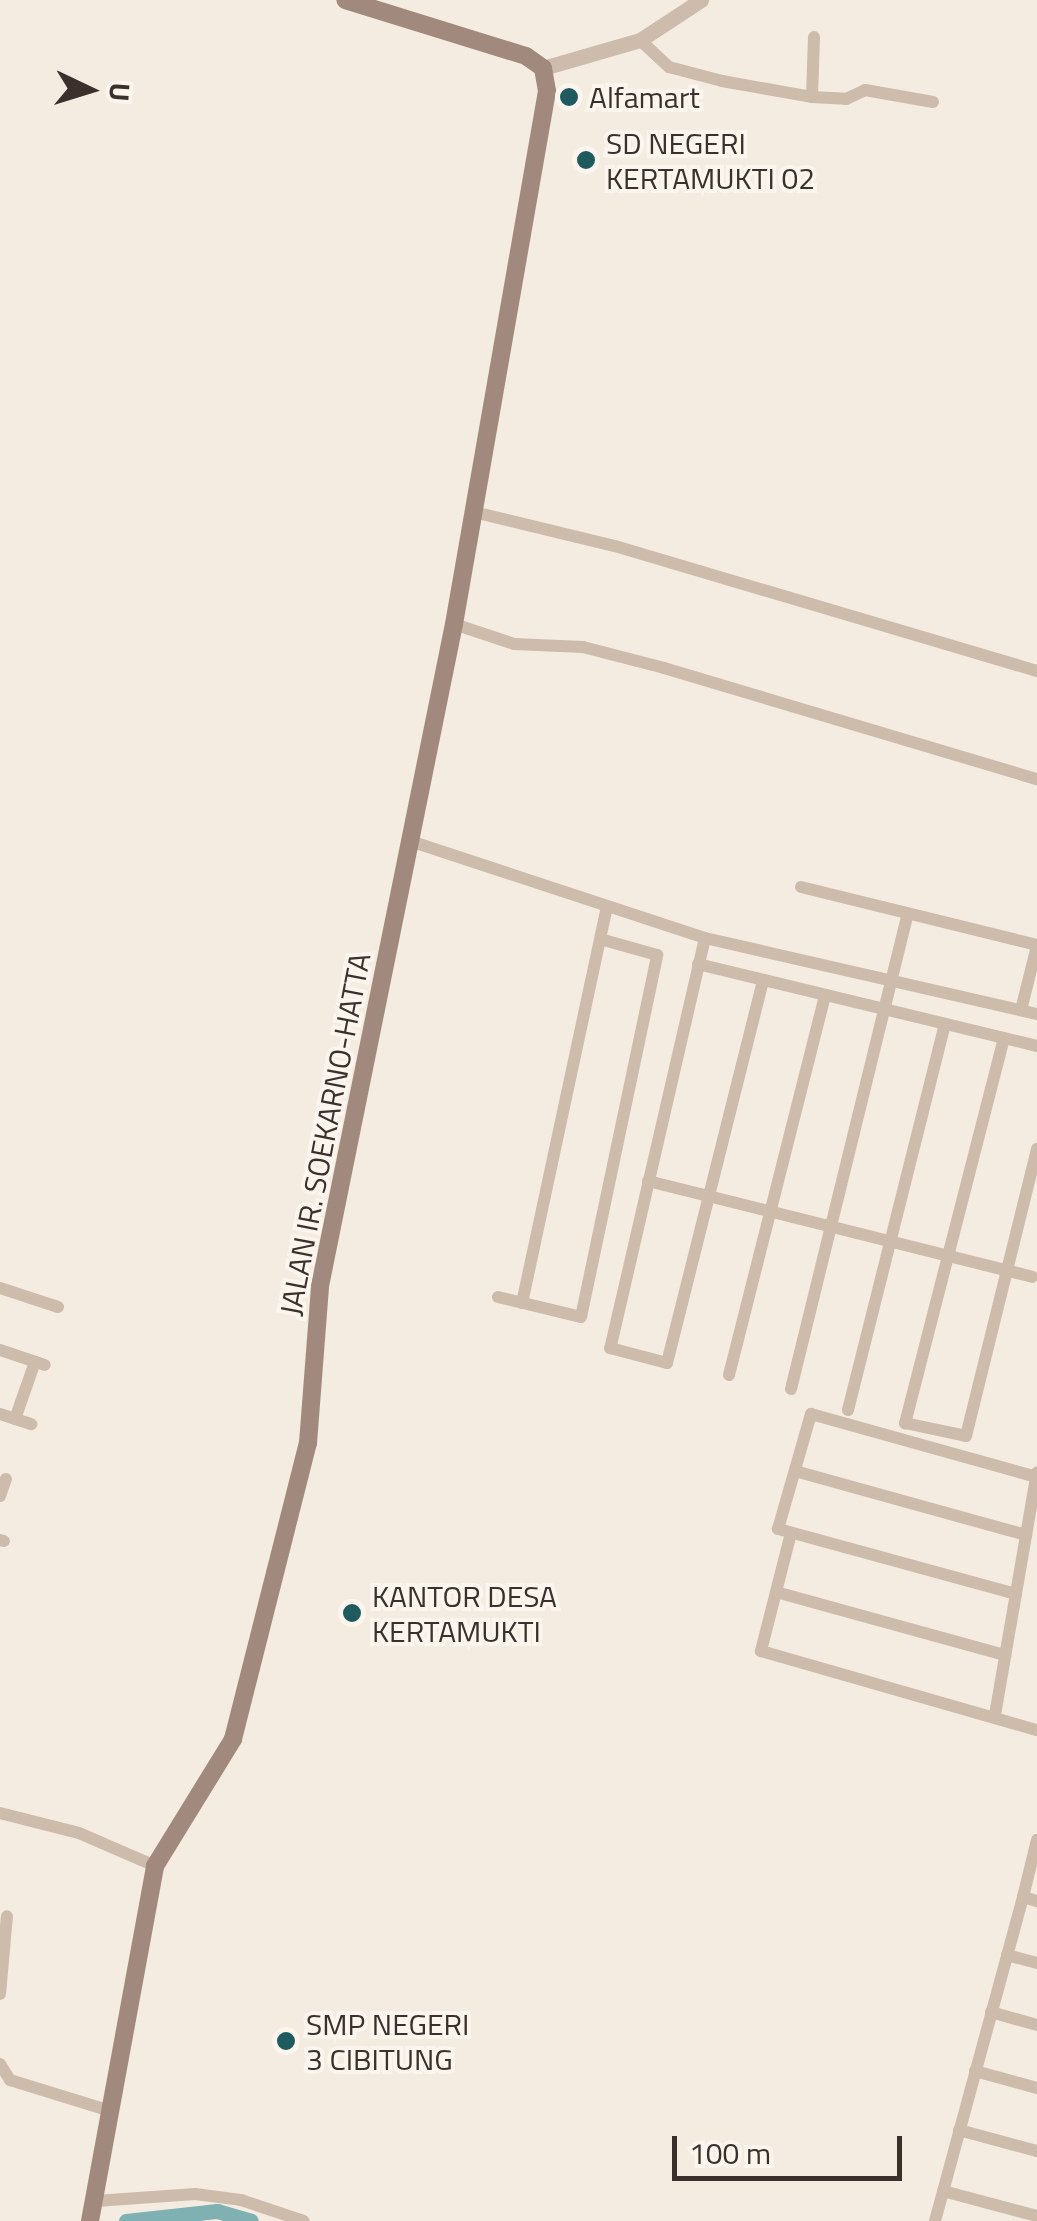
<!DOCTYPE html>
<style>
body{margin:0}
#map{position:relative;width:1037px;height:2221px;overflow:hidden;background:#f4ebe1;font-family:"Titillium Web",sans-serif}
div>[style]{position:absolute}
.canal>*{height:15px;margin:-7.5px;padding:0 7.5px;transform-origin:7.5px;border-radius:7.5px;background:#7fb0b2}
.minor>*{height:12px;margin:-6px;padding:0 6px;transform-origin:6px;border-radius:6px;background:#cdbbac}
.tertiary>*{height:15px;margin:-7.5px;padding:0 7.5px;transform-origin:7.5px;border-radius:7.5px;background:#cdbbac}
.secondary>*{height:18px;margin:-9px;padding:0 9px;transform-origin:9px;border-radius:9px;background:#a18a7d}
.dots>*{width:28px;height:28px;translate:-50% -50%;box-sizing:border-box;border:5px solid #fbf5ee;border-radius:50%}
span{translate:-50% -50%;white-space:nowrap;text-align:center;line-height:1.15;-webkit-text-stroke:8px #fbf5ee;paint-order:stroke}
.poi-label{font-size:30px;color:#3b302b}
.left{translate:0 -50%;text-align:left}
.street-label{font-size:30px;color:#3b302b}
.north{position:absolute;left:40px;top:40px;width:100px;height:100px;-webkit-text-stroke:8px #fbf5ee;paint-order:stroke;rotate:94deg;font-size:28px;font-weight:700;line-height:40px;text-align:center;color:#3b302b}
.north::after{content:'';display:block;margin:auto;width:35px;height:45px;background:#3b302b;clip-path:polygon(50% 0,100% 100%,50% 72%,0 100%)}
.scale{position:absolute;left:672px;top:2136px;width:230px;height:45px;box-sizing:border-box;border:5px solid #3b302b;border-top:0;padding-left:12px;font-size:30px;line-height:35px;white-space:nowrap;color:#3b302b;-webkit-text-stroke:8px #fbf5ee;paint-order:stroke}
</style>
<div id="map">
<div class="canal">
<div style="left:126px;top:2221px;width:92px;rotate:-6.3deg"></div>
<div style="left:217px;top:2211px;width:35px;rotate:16deg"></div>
</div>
<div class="minor">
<div style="left:640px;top:40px;width:40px;rotate:43deg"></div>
<div style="left:669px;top:67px;width:55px;rotate:14.8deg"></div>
<div style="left:722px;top:81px;width:91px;rotate:10.1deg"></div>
<div style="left:812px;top:97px;width:34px;rotate:3deg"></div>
<div style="left:846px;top:99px;width:21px;rotate:-25deg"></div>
<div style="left:865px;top:90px;width:69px;rotate:10deg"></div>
<div style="left:812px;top:97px;width:60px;rotate:-88.1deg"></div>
<div style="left:474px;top:512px;width:145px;rotate:13.6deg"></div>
<div style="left:615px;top:546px;width:440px;rotate:16.5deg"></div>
<div style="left:454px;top:624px;width:63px;rotate:18.4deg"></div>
<div style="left:514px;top:644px;width:69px;rotate:2.5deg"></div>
<div style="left:583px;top:647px;width:84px;rotate:14.5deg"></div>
<div style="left:664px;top:668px;width:389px;rotate:16.6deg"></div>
<div style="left:410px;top:841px;width:311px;rotate:18.2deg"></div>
<div style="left:705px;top:938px;width:341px;rotate:12.9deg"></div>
<div style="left:801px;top:887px;width:243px;rotate:13.8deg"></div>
<div style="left:705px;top:938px;width:421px;rotate:103deg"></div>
<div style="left:610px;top:1348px;width:59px;rotate:14.7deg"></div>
<div style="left:667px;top:1363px;width:395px;rotate:-75.9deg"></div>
<div style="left:698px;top:964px;width:349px;rotate:13.6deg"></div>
<div style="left:1021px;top:1010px;width:66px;rotate:-76deg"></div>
<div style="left:1004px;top:1038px;width:398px;rotate:104.4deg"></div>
<div style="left:905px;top:1423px;width:62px;rotate:12deg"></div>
<div style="left:966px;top:1436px;width:296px;rotate:-76.1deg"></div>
<div style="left:648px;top:1181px;width:396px;rotate:14deg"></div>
<div style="left:0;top:1288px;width:61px;rotate:18.1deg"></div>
<div style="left:498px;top:1297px;width:85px;rotate:13.5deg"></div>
<div style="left:581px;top:1317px;width:370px;rotate:-78.1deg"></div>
<div style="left:657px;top:955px;width:59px;rotate:-164.3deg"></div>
<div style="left:522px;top:1303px;width:406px;rotate:-77.9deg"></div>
<div style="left:0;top:1350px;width:47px;rotate:18.4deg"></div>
<div style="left:729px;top:1375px;width:392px;rotate:-75.8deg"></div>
<div style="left:791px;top:1389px;width:489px;rotate:-76.2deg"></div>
<div style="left:848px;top:1410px;width:398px;rotate:-75.9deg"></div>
<div style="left:0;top:1414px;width:33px;rotate:18deg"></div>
<div style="left:15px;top:1419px;width:60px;rotate:-70.7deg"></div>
<div style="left:795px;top:1471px;width:240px;rotate:15.5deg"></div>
<div style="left:0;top:1496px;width:18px;rotate:-71deg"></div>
<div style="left:791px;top:1533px;width:122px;rotate:104.3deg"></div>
<div style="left:761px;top:1651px;width:287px;rotate:16deg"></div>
<div style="left:0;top:1540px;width:4px;rotate:14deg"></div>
<div style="left:776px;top:1592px;width:238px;rotate:15.4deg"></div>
<div style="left:1016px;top:1594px;width:247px;rotate:-164.7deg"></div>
<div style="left:778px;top:1529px;width:120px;rotate:-74deg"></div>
<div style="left:811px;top:1414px;width:234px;rotate:15.6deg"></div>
<div style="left:995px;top:1715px;width:246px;rotate:-80.2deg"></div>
<div style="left:0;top:1813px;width:81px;rotate:14.2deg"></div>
<div style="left:79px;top:1833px;width:83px;rotate:23.5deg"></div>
<div style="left:1023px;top:1897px;width:59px;rotate:-76.2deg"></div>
<div style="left:1007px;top:1955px;width:31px;rotate:15deg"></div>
<div style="left:0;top:1994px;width:78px;rotate:-84.9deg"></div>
<div style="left:991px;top:2012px;width:48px;rotate:15.8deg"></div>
<div style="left:0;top:2064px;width:19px;rotate:58deg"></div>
<div style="left:10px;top:2080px;width:106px;rotate:17.1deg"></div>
<div style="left:975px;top:2071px;width:64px;rotate:15.3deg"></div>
<div style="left:959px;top:2130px;width:81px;rotate:15.1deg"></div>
<div style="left:943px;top:2191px;width:97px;rotate:14.9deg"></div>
<div style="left:96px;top:2201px;width:99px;rotate:-4deg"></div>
<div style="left:195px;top:2194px;width:46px;rotate:7.4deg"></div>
<div style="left:241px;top:2200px;width:66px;rotate:18.4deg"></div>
<div style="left:935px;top:2221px;width:336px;rotate:-74.8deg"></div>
<div style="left:1023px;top:1897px;width:15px;rotate:16deg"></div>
</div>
<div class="tertiary">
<div style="left:543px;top:68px;width:101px;rotate:-16.1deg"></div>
<div style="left:640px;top:40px;width:73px;rotate:-33.3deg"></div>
</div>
<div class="secondary">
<div style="left:90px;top:2221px;width:361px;rotate:-79.6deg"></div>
<div style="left:155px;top:1866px;width:149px;rotate:-58.4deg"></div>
<div style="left:233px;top:1739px;width:305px;rotate:-75.8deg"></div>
<div style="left:308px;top:1443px;width:157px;rotate:-85.6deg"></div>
<div style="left:320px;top:1286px;width:675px;rotate:-78.56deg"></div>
<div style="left:454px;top:624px;width:541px;rotate:-80.1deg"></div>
<div style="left:547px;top:91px;width:23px;rotate:-100deg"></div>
<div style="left:543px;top:68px;width:21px;rotate:-145deg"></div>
<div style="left:526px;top:56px;width:189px;rotate:-162.8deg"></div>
</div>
<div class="dots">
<div style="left:569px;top:97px;background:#1f5a5e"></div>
<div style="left:586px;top:160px;background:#1f5a5e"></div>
<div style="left:352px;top:1613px;background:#1f5a5e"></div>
<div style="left:286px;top:2041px;background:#1f5a5e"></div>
</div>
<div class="poi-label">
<span class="left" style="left:589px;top:97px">Alfamart</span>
<span class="left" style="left:606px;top:160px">SD NEGERI<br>KERTAMUKTI 02</span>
<span class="left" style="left:372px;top:1613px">KANTOR DESA<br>KERTAMUKTI</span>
<span class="left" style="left:306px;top:2041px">SMP NEGERI<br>3 CIBITUNG</span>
</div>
<div class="street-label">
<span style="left:325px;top:1134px;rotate:-79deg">JALAN IR. SOEKARNO-HATTA</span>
</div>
<div class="north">U</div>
<div class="scale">100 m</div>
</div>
